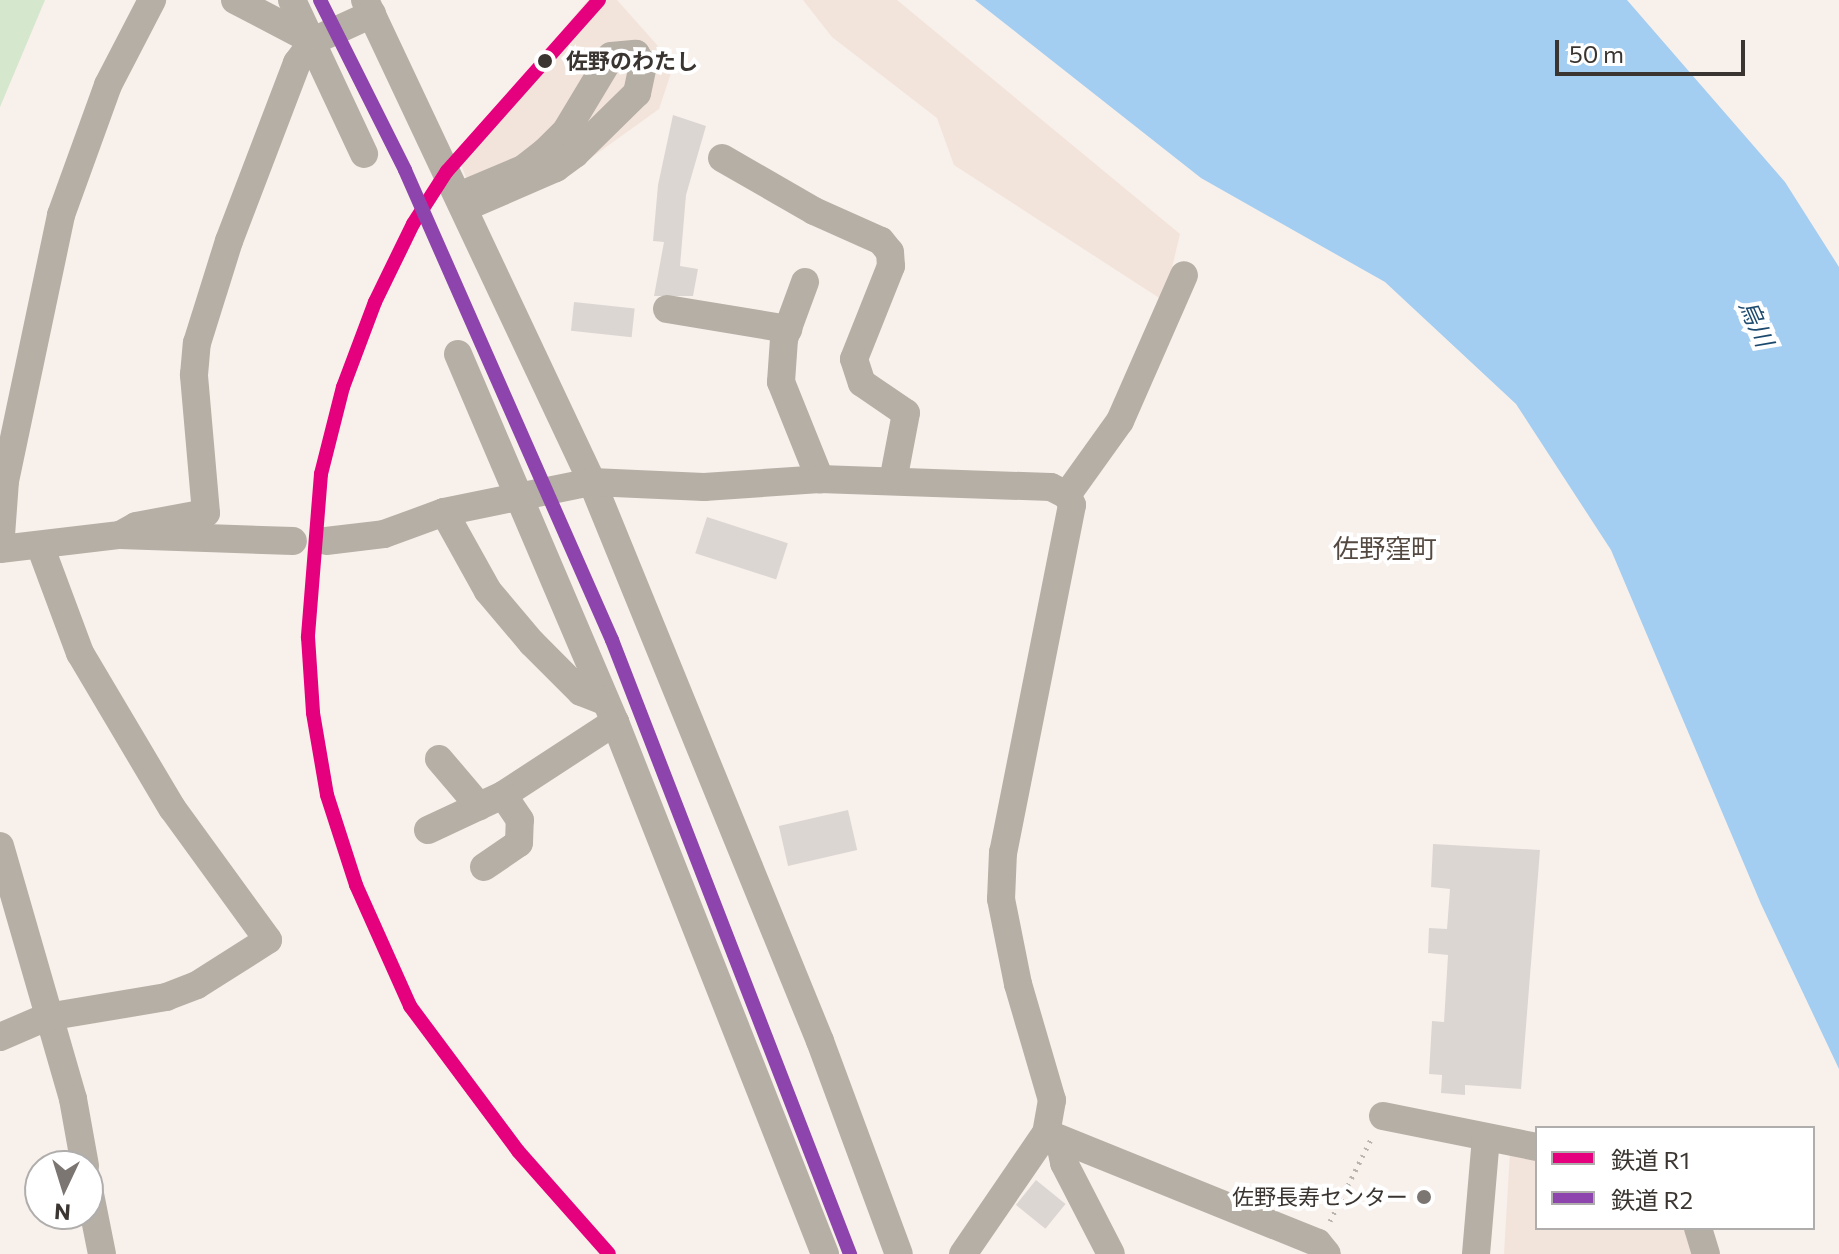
<!DOCTYPE html>
<meta charset="utf-8">
<style>
body{margin:0}
#map{position:relative;width:1839px;height:1254px;overflow:hidden;background:#f8f0eb;font-family:Commissioner,"Noto Sans JP",sans-serif}
div>[style]{position:absolute}
.built>*{inset:0;background:#f3e4db}
.green>*{inset:0;background:#d5e7cc}
.water>*{inset:0;background:#a3cdf1}
.building>*{inset:0;background:#dcd6d3;transform-origin:0 0}
.path>*{height:5px;margin-top:-2.5px;transform-origin:0;background:repeating-linear-gradient(90deg,#b9b4ad 0 2px,transparent 0 8px)}
.minor>*{height:28px;margin:-14px;padding:0 14px;transform-origin:14px;border-radius:14px;background:#b6afa6}
.rail>*{height:6px;margin-top:-3px;transform-origin:0;background:repeating-linear-gradient(90deg,#b3afa8 0 12px,transparent 0 18px)}
.rail-1>*{height:14px;margin:-7px;padding:0 7px;transform-origin:7px;border-radius:7px;background:#e5007d}
.rail-2>*{height:14px;margin:-7px;padding:0 7px;transform-origin:7px;border-radius:7px;background:#8e44ad}
.dots>*{width:22px;height:22px;translate:-50% -50%;box-sizing:border-box;border:4px solid #fff;border-radius:50%}
span{translate:-50% -50%;white-space:nowrap;text-align:center;line-height:1.15;-webkit-text-stroke:8px #fff;paint-order:stroke}
.stop-label{font-size:22px;color:#3a3531;font-weight:700}
.left{translate:0 -50%;text-align:left}
.poi-label{font-size:22px;color:#3a3531}
.right{translate:-100% -50%;text-align:right}
.water-label{font-size:24px;color:#1b496d;font-style:italic}
.quarter-label{font-size:26px;color:#544941}
.legend{position:absolute;left:1535px;top:1126px;width:280px;height:104px;box-sizing:border-box;background:#fff;border:2px solid #b0aead;margin:0;padding:10px 14px;list-style:none;font-size:24px;color:#3a3531}
.legend li{display:flex;align-items:center;gap:16px;height:40px}
.legend b{width:40px;border:2px solid #b0aead}
.north{position:absolute;left:24px;top:1150px;width:80px;height:80px;box-sizing:border-box;background:#fff;border:2px solid #b0aead;border-radius:50%;rotate:184deg;font-size:22px;font-weight:700;line-height:32px;text-align:center;color:#3a3531}
.north::after{content:'';display:block;margin:auto;width:28px;height:36px;background:#7c7672;clip-path:polygon(50% 0,100% 100%,50% 72%,0 100%)}
.scale{position:absolute;left:1555px;top:40px;width:190px;height:36px;box-sizing:border-box;border:4px solid #3a3531;border-top:0;padding-left:10px;font-size:24px;line-height:28px;white-space:nowrap;color:#3a3531;-webkit-text-stroke:6px #fff;paint-order:stroke}
</style>
<div id="map">
<div class="built">
<div style="clip-path:polygon(588px 0,617px 0,674px 64px,659px 109px,574px 170px,479px 209px,457px 155px)"></div>
<div style="clip-path:polygon(803px 0,897px 0,1180px 234px,1164px 301px,954px 165px,937px 118px,832px 37px)"></div>
<div style="clip-path:polygon(1510px 1152px,1537px 1157px,1537px 1228px,1690px 1228px,1696px 1254px,1504px 1254px)"></div>
</div>
<div class="green">
<div style="clip-path:polygon(0 0,45px 0,0 107px)"></div>
</div>
<div class="water">
<div style="clip-path:polygon(975px 0,1627px 0,1785px 182px,1839px 267px,1839px 1069px,1761px 904px,1611px 550px,1516px 404px,1385px 282px,1201px 178px)"></div>
</div>
<div class="building">
<div style="clip-path:polygon(673px 115px,706px 126px,686px 195px,680px 266px,698px 269px,693px 296px,654px 296px,664px 242px,653px 241px,658px 185px)"></div>
<div style="left:574px;top:302px;width:61px;height:29px;rotate:6deg"></div>
<div style="left:707px;top:517px;width:85px;height:38px;rotate:18deg"></div>
<div style="left:848px;top:810px;width:41px;height:71px;rotate:77deg"></div>
<div style="clip-path:polygon(1433px 844px,1540px 850px,1521px 1089px,1465px 1085px,1465px 1095px,1441px 1093px,1442px 1075px,1429px 1074px,1432px 1021px,1444px 1022px,1448px 955px,1428px 953px,1429px 928px,1447px 929px,1450px 889px,1431px 887px)"></div>
<div style="left:1036px;top:1180px;width:38px;height:32px;rotate:39deg"></div>
</div>
<div class="path">
<div style="left:1330px;top:1221px;width:94px;rotate:-63.4deg"></div>
</div>
<div class="minor">
<div style="left:235px;top:0;width:88px;rotate:27.7deg"></div>
<div style="left:292px;top:0;width:170px;rotate:64.9deg"></div>
<div style="left:365px;top:0;width:533px;rotate:64.78deg"></div>
<div style="left:592px;top:482px;width:604px;rotate:67.81deg"></div>
<div style="left:820px;top:1041px;width:227px;rotate:69.7deg"></div>
<div style="left:722px;top:158px;width:106px;rotate:29.9deg"></div>
<div style="left:814px;top:211px;width:73px;rotate:24.1deg"></div>
<div style="left:881px;top:241px;width:14px;rotate:51deg"></div>
<div style="left:890px;top:252px;width:14px;rotate:86deg"></div>
<div style="left:891px;top:266px;width:100px;rotate:111.7deg"></div>
<div style="left:854px;top:359px;width:25px;rotate:72deg"></div>
<div style="left:862px;top:383px;width:53px;rotate:34.3deg"></div>
<div style="left:906px;top:413px;width:69px;rotate:100.8deg"></div>
<div style="left:459px;top:196px;width:69px;rotate:-22.9deg"></div>
<div style="left:523px;top:169px;width:28px;rotate:-38deg"></div>
<div style="left:545px;top:152px;width:30px;rotate:-45deg"></div>
<div style="left:566px;top:131px;width:87px;rotate:-59deg"></div>
<div style="left:611px;top:56px;width:25px;rotate:-5deg"></div>
<div style="left:636px;top:54px;width:13px;rotate:58deg"></div>
<div style="left:643px;top:65px;width:29px;rotate:102deg"></div>
<div style="left:637px;top:93px;width:87px;rotate:135.5deg"></div>
<div style="left:575px;top:154px;width:24px;rotate:144deg"></div>
<div style="left:556px;top:168px;width:98px;rotate:156.6deg"></div>
<div style="left:805px;top:282px;width:61px;rotate:110.2deg"></div>
<div style="left:784px;top:339px;width:43px;rotate:94deg"></div>
<div style="left:781px;top:382px;width:105px;rotate:68.1deg"></div>
<div style="left:667px;top:309px;width:123px;rotate:9.4deg"></div>
<div style="left:458px;top:354px;width:400px;rotate:66.9deg"></div>
<div style="left:615px;top:722px;width:572px;rotate:68.46deg"></div>
<div style="left:1067px;top:495px;width:91px;rotate:-54.4deg"></div>
<div style="left:1120px;top:421px;width:159px;rotate:-66.3deg"></div>
<div style="left:444px;top:512px;width:90px;rotate:60.9deg"></div>
<div style="left:488px;top:591px;width:68px;rotate:49.8deg"></div>
<div style="left:532px;top:643px;width:69px;rotate:45deg"></div>
<div style="left:581px;top:692px;width:26px;rotate:21deg"></div>
<div style="left:120px;top:535px;width:18px;rotate:-29deg"></div>
<div style="left:136px;top:526px;width:71px;rotate:-10.5deg"></div>
<div style="left:206px;top:513px;width:139px;rotate:-95deg"></div>
<div style="left:194px;top:375px;width:32px;rotate:-85deg"></div>
<div style="left:197px;top:343px;width:107px;rotate:-72.6deg"></div>
<div style="left:229px;top:241px;width:191px;rotate:-69.1deg"></div>
<div style="left:297px;top:63px;width:27px;rotate:-54deg"></div>
<div style="left:313px;top:41px;width:65px;rotate:-24.6deg"></div>
<div style="left:326px;top:541px;width:58px;rotate:-6.9deg"></div>
<div style="left:384px;top:534px;width:64px;rotate:-20.1deg"></div>
<div style="left:444px;top:512px;width:151px;rotate:-11.5deg"></div>
<div style="left:592px;top:482px;width:112px;rotate:2.6deg"></div>
<div style="left:704px;top:487px;width:116px;rotate:-3.9deg"></div>
<div style="left:820px;top:479px;width:231px;rotate:2deg"></div>
<div style="left:1051px;top:487px;width:18px;rotate:27deg"></div>
<div style="left:1067px;top:495px;width:11px;rotate:63deg"></div>
<div style="left:1072px;top:505px;width:354px;rotate:101.2deg"></div>
<div style="left:1003px;top:852px;width:47px;rotate:92.4deg"></div>
<div style="left:1001px;top:899px;width:87px;rotate:78.7deg"></div>
<div style="left:1018px;top:984px;width:121px;rotate:73.7deg"></div>
<div style="left:1052px;top:1100px;width:34px;rotate:100deg"></div>
<div style="left:1046px;top:1133px;width:147px;rotate:124.4deg"></div>
<div style="left:0;top:549px;width:68px;rotate:-85.8deg"></div>
<div style="left:5px;top:481px;width:272px;rotate:-78.1deg"></div>
<div style="left:61px;top:215px;width:138px;rotate:-70.1deg"></div>
<div style="left:108px;top:85px;width:96px;rotate:-62.6deg"></div>
<div style="left:0;top:549px;width:121px;rotate:-6.7deg"></div>
<div style="left:120px;top:535px;width:173px;rotate:2deg"></div>
<div style="left:439px;top:759px;width:62px;rotate:49.6deg"></div>
<div style="left:428px;top:830px;width:83px;rotate:-25deg"></div>
<div style="left:503px;top:795px;width:134px;rotate:-33.1deg"></div>
<div style="left:0;top:846px;width:263px;rotate:73.9deg"></div>
<div style="left:73px;top:1099px;width:68px;rotate:79.8deg"></div>
<div style="left:484px;top:867px;width:42px;rotate:-34.4deg"></div>
<div style="left:519px;top:843px;width:23px;rotate:-88deg"></div>
<div style="left:520px;top:820px;width:30px;rotate:-124deg"></div>
<div style="left:0;top:1037px;width:51px;rotate:-23.1deg"></div>
<div style="left:47px;top:1017px;width:121px;rotate:-9.5deg"></div>
<div style="left:166px;top:997px;width:33px;rotate:-21deg"></div>
<div style="left:197px;top:985px;width:84px;rotate:-32.4deg"></div>
<div style="left:268px;top:940px;width:163px;rotate:-126deg"></div>
<div style="left:172px;top:808px;width:180px;rotate:-120.7deg"></div>
<div style="left:80px;top:653px;width:112px;rotate:-110.4deg"></div>
<div style="left:1383px;top:1116px;width:157px;rotate:11.4deg"></div>
<div style="left:1046px;top:1133px;width:293px;rotate:22deg"></div>
<div style="left:1318px;top:1243px;width:14px;rotate:51deg"></div>
<div style="left:1059px;top:1139px;width:25px;rotate:78deg"></div>
<div style="left:1064px;top:1163px;width:102px;rotate:62.7deg"></div>
<div style="left:88px;top:1184px;width:71px;rotate:78.7deg"></div>
<div style="left:1698px;top:1228px;width:27px;rotate:73deg"></div>
<div style="left:1476px;top:1254px;width:117px;rotate:-85.1deg"></div>
</div>
<div class="rail">
<div style="left:599px;top:0;width:229px;rotate:131.6deg"></div>
<div style="left:447px;top:171px;width:63px;rotate:122.7deg"></div>
<div style="left:413px;top:224px;width:87px;rotate:116deg"></div>
<div style="left:375px;top:302px;width:91px;rotate:110.6deg"></div>
<div style="left:343px;top:387px;width:90px;rotate:104.2deg"></div>
<div style="left:321px;top:474px;width:164px;rotate:94.6deg"></div>
<div style="left:308px;top:637px;width:76px;rotate:86.2deg"></div>
<div style="left:313px;top:713px;width:83px;rotate:80.3deg"></div>
<div style="left:327px;top:795px;width:95px;rotate:72.1deg"></div>
<div style="left:356px;top:885px;width:133px;rotate:65.9deg"></div>
<div style="left:410px;top:1006px;width:181px;rotate:53.3deg"></div>
<div style="left:518px;top:1151px;width:137px;rotate:48.5deg"></div>
</div>
<div class="rail-1">
<div style="left:599px;top:0;width:229px;rotate:131.6deg"></div>
<div style="left:447px;top:171px;width:63px;rotate:122.7deg"></div>
<div style="left:413px;top:224px;width:87px;rotate:116deg"></div>
<div style="left:375px;top:302px;width:91px;rotate:110.6deg"></div>
<div style="left:343px;top:387px;width:90px;rotate:104.2deg"></div>
<div style="left:321px;top:474px;width:164px;rotate:94.6deg"></div>
<div style="left:308px;top:637px;width:76px;rotate:86.2deg"></div>
<div style="left:313px;top:713px;width:83px;rotate:80.3deg"></div>
<div style="left:327px;top:795px;width:95px;rotate:72.1deg"></div>
<div style="left:356px;top:885px;width:133px;rotate:65.9deg"></div>
<div style="left:410px;top:1006px;width:181px;rotate:53.3deg"></div>
<div style="left:518px;top:1151px;width:137px;rotate:48.5deg"></div>
</div>
<div class="rail-2">
<div style="left:320px;top:0;width:190px;rotate:63.4deg"></div>
<div style="left:405px;top:170px;width:514px;rotate:66.23deg"></div>
<div style="left:612px;top:640px;width:659px;rotate:68.81deg"></div>
</div>
<div class="dots">
<div style="left:545px;top:61px;background:#3a3531"></div>
<div style="left:1424px;top:1197px;background:#7c7672"></div>
</div>
<div class="stop-label">
<span class="left" style="left:566px;top:61px">佐野のわたし</span>
</div>
<div class="poi-label">
<span class="right" style="left:1408px;top:1197px">佐野長寿センター</span>
</div>
<div class="water-label">
<span style="left:1757px;top:323px;rotate:66deg">烏川</span>
</div>
<div class="quarter-label">
<span style="left:1385px;top:548px">佐野窪町</span>
</div>
<ul class="legend">
<li><b style="height:10px;background:#e5007d"></b>鉄道 R1</li>
<li><b style="height:10px;background:#8e44ad"></b>鉄道 R2</li>
</ul>
<div class="north">N</div>
<div class="scale">50 m</div>
</div>
